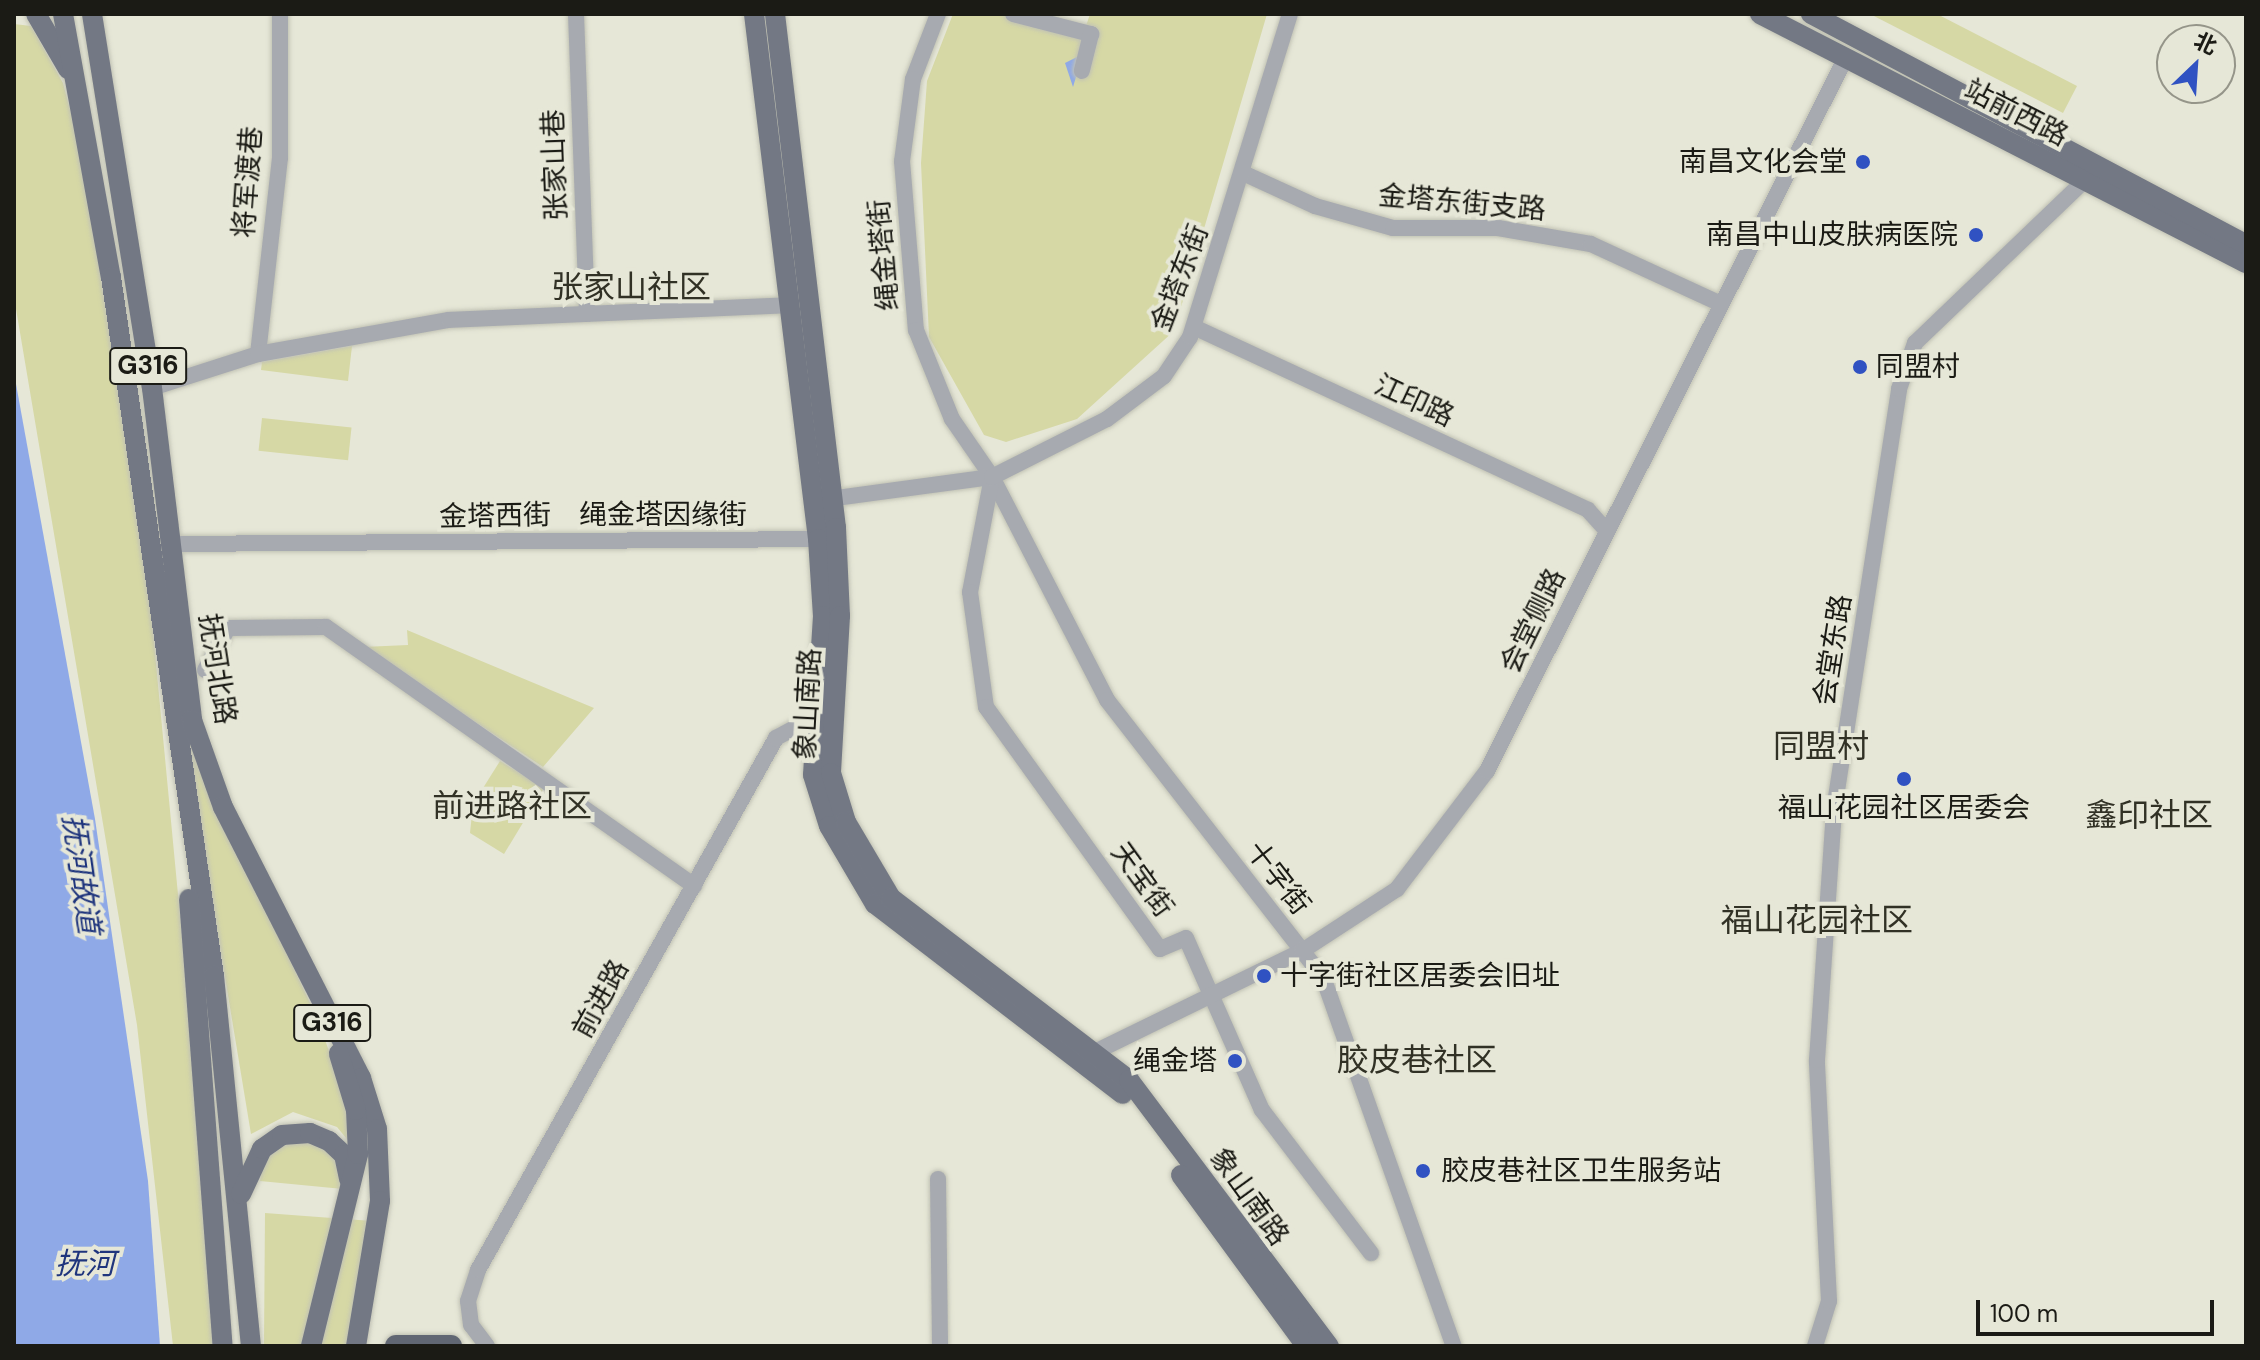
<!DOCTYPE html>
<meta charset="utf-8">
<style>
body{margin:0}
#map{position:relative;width:2260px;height:1360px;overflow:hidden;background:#e6e7d7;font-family:"DM Sans","Noto Sans SC",sans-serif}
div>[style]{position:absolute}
.green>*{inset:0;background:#d6d8a5;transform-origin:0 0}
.water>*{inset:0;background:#8fa9e7}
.roads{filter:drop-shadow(0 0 2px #c1c2b4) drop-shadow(0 0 2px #c1c2b4)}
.minor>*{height:16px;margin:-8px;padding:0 8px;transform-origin:8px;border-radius:8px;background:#a7aab0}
.major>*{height:20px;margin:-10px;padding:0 10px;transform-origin:10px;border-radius:10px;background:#737884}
.highway>*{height:22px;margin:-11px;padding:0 11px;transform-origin:11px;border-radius:11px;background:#616773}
.dots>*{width:22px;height:22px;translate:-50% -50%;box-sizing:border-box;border:4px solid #e6e7d7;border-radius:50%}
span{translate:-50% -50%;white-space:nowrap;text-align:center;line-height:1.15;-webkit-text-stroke:8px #e6e7d7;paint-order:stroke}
.shield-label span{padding:2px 6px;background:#e6e7d7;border:2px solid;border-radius:6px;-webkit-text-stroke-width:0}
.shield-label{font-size:26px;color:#1b1b15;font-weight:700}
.street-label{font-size:28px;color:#1b1b15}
.poi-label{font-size:28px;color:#1b1b15}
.right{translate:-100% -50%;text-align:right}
.left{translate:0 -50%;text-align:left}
.water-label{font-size:30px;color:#1f357d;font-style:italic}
.quarter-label{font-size:32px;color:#313125}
.frame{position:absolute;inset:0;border:16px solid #1b1b15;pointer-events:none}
.north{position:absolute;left:2156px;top:24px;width:80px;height:80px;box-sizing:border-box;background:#e6e7d7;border:2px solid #959589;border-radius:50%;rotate:25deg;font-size:22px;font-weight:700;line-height:32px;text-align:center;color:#1b1b15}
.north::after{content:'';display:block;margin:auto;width:28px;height:36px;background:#3052c2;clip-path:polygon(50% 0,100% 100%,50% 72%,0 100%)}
.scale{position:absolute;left:1976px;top:1300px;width:238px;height:36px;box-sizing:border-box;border:4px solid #1b1b15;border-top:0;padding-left:10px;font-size:24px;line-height:28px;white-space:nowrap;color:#1b1b15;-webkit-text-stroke:6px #e6e7d7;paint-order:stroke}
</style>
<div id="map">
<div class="green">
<div style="clip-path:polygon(953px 14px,1002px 14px,1083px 35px,1090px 14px,1267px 14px,1174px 331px,1077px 419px,1006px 442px,984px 435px,929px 337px,921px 163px,927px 81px)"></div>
<div style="clip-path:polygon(1870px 14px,1937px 14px,2077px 86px,2063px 113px)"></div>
<div style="clip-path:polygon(14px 24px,31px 26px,63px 83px,80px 148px,147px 569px,221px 1346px,173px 1346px,137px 1025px,14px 297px)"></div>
<div style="clip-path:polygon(352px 346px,348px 381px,261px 370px,262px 362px)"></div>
<div style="left:262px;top:418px;width:90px;height:33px;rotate:6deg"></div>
<div style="clip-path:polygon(407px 630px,594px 708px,543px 767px,363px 647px,408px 645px)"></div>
<div style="clip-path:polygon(185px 736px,318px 1020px,347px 1102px,351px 1144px,337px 1127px,293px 1112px,251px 1134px)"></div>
<div style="clip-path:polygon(500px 761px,544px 788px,504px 854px,470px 833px,473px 804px)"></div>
<div style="clip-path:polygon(291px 1141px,320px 1144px,334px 1158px,343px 1189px,260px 1181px,263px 1159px)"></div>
<div style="clip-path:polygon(265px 1213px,372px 1221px,348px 1346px,264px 1346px)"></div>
</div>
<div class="water">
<div style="clip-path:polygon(1083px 54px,1073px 87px,1065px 63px)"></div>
<div style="clip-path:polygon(14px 373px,95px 819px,148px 1181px,160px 1346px,14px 1346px)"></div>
</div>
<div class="roads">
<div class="minor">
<div style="left:576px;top:14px;width:300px;rotate:87.9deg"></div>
<div style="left:938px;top:14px;width:70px;rotate:111deg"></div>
<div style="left:913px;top:79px;width:83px;rotate:97.6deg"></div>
<div style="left:902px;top:161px;width:170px;rotate:85.3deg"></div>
<div style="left:916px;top:330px;width:96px;rotate:68deg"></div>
<div style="left:952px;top:419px;width:70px;rotate:55.4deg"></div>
<div style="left:992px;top:477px;width:251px;rotate:62.7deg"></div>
<div style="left:1107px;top:700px;width:351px;rotate:52.1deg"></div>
<div style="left:1323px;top:977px;width:392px;rotate:70.5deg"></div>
<div style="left:1013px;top:14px;width:81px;rotate:14.4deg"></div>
<div style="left:1091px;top:34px;width:38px;rotate:104deg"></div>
<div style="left:1243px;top:173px;width:79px;rotate:24.6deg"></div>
<div style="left:1315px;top:206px;width:81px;rotate:15.8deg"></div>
<div style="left:1393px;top:228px;width:105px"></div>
<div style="left:1498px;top:228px;width:94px;rotate:9.8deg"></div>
<div style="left:1591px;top:244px;width:143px;rotate:24.8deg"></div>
<div style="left:1194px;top:327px;width:434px;rotate:24.9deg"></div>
<div style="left:1588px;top:510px;width:27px;rotate:48deg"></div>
<div style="left:258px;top:354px;width:197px;rotate:-83.6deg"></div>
<div style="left:280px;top:158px;width:144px;rotate:-90deg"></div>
<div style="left:152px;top:388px;width:111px;rotate:-17.8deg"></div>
<div style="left:258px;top:354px;width:194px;rotate:-10.1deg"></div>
<div style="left:449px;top:320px;width:342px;rotate:-2.5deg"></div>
<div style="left:992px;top:477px;width:117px;rotate:100.8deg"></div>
<div style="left:970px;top:592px;width:116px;rotate:82.1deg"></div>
<div style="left:986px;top:707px;width:298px;rotate:54.3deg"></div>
<div style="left:1160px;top:949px;width:28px;rotate:-23deg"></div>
<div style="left:1186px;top:938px;width:188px;rotate:66.2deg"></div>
<div style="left:1262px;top:1110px;width:180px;rotate:52.7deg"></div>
<div style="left:821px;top:500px;width:173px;rotate:-7.7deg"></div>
<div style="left:992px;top:477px;width:129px;rotate:-26.8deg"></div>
<div style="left:1107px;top:419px;width:71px;rotate:-37deg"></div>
<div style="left:1164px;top:376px;width:47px;rotate:-56.3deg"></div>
<div style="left:1190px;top:337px;width:338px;rotate:-72.8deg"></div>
<div style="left:173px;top:544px;width:645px;rotate:-0.44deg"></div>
<div style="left:205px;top:670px;width:48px;rotate:-61.3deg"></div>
<div style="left:228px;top:628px;width:98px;rotate:-0.6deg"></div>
<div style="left:326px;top:627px;width:450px;rotate:35.1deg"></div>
<div style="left:1099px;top:1050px;width:226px;rotate:-26deg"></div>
<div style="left:1302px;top:951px;width:113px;rotate:-33.1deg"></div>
<div style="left:1397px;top:889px;width:148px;rotate:-52.7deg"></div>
<div style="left:1487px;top:771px;width:799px;rotate:-63.31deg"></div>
<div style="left:938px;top:1179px;width:167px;rotate:89.3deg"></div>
<div style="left:487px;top:1346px;width:26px;rotate:-127deg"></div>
<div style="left:471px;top:1325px;width:24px;rotate:-97deg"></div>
<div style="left:468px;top:1301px;width:33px;rotate:-72deg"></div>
<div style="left:478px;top:1270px;width:610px;rotate:-60.74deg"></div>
<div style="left:776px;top:738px;width:57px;rotate:-28.4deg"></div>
<div style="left:1815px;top:1346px;width:47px;rotate:-72.7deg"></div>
<div style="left:1829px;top:1301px;width:241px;rotate:-92.9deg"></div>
<div style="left:1817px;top:1060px;width:251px;rotate:-86.1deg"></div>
<div style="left:1834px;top:810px;width:426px;rotate:-81.2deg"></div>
<div style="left:1899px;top:389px;width:49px;rotate:-70.8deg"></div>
<div style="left:1915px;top:343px;width:236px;rotate:-43.8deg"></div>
</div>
<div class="major">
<div style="left:36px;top:14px;width:64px;rotate:59.8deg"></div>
<div style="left:63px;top:14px;width:267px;rotate:79.7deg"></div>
<div style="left:111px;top:277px;width:707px;rotate:81.62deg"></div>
<div style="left:214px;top:976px;width:372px;rotate:84.3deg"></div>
<div style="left:92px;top:14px;width:379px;rotate:80.9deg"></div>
<div style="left:152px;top:388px;width:334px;rotate:83.1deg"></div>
<div style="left:192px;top:720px;width:92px;rotate:70.4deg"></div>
<div style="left:223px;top:807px;width:304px;rotate:63deg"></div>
<div style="left:361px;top:1078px;width:53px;rotate:72.6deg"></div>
<div style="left:377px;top:1129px;width:72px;rotate:87.6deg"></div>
<div style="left:380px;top:1201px;width:147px;rotate:99.4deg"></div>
<div style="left:754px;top:14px;width:529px;rotate:83.05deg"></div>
<div style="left:818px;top:539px;width:77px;rotate:86.3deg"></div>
<div style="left:823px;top:616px;width:159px;rotate:93.6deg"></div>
<div style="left:813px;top:775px;width:53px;rotate:72.6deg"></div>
<div style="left:829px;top:826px;width:91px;rotate:59.5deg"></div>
<div style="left:875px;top:904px;width:312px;rotate:37.5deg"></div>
<div style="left:775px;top:14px;width:518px;rotate:83.23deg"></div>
<div style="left:836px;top:528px;width:88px;rotate:87.4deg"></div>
<div style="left:840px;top:616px;width:157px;rotate:93.3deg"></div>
<div style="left:831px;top:773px;width:51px;rotate:73deg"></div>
<div style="left:846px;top:822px;width:88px;rotate:59.4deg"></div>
<div style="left:891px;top:898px;width:300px;rotate:37.4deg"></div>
<div style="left:1129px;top:1080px;width:333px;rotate:53.1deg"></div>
<div style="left:1760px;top:14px;width:546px;rotate:27.13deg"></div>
<div style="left:1811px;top:14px;width:492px;rotate:27.9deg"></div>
<div style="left:189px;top:899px;width:448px;rotate:85.7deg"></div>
<div style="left:1181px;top:1175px;width:212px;rotate:53.8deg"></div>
<div style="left:241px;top:1194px;width:50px;rotate:-65deg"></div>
<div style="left:262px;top:1149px;width:24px;rotate:-35deg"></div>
<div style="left:282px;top:1135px;width:28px;rotate:-4deg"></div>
<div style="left:310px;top:1133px;width:21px;rotate:23deg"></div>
<div style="left:329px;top:1141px;width:21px;rotate:43deg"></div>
<div style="left:344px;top:1155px;width:25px;rotate:78deg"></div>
<div style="left:311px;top:1346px;width:198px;rotate:-76.2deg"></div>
<div style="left:358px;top:1154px;width:44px;rotate:-92.6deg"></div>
<div style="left:356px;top:1110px;width:59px;rotate:-106.9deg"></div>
</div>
<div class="highway">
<div style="left:396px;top:1346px;width:55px"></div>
</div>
</div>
<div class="dots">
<div style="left:1863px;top:162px;background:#3052c2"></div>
<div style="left:1976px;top:235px;background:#3052c2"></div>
<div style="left:1860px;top:367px;background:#3052c2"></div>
<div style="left:1904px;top:779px;background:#3052c2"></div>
<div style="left:1264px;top:976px;background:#3052c2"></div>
<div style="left:1235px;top:1061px;background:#3052c2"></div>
<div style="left:1423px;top:1171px;background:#3052c2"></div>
</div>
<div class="shield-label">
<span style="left:148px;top:366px">G316</span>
<span style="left:332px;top:1023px">G316</span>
</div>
<div class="street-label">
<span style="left:2016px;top:113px;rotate:27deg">站前西路</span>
<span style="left:555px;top:165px;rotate:-92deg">张家山巷</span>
<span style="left:248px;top:182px;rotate:-86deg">将军渡巷</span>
<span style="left:1462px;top:203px;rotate:5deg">金塔东街支路</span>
<span style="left:884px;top:255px;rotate:-95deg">绳金塔街</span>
<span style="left:1180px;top:278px;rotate:-69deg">金塔东街</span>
<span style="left:1414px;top:401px;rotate:25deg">江印路</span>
<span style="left:663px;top:515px">绳金塔因缘街</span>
<span style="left:495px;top:516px;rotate:-1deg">金塔西街</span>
<span style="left:1533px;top:621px;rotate:-64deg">会堂侧路</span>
<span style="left:1833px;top:650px;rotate:-81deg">会堂东路</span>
<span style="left:217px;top:669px;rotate:81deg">抚河北路</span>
<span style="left:808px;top:704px;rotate:-87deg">象山南路</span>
<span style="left:1278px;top:878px;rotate:52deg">十字街</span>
<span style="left:1142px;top:880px;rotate:54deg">天宝街</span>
<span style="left:601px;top:999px;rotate:-61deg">前进路</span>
<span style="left:1249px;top:1197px;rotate:54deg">象山南路</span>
</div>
<div class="poi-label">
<span class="right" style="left:1847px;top:162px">南昌文化会堂</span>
<span class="right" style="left:1958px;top:235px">南昌中山皮肤病医院</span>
<span class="left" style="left:1876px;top:367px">同盟村</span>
<span style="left:1904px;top:808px">福山花园社区居委会</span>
<span class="left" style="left:1280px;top:976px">十字街社区居委会旧址</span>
<span class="right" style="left:1217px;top:1061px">绳金塔</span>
<span class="left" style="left:1441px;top:1171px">胶皮巷社区卫生服务站</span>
</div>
<div class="water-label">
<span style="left:81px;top:874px;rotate:82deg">抚河故道</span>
<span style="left:85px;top:1264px">抚河</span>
</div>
<div class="quarter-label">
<span style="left:631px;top:287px">张家山社区</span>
<span style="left:1821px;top:746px">同盟村</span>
<span style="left:512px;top:806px">前进路社区</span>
<span style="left:2149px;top:815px">鑫印社区</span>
<span style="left:1817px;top:920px">福山花园社区</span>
<span style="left:1417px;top:1060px">胶皮巷社区</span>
</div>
<div class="frame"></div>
<div class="north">北</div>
<div class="scale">100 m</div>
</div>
